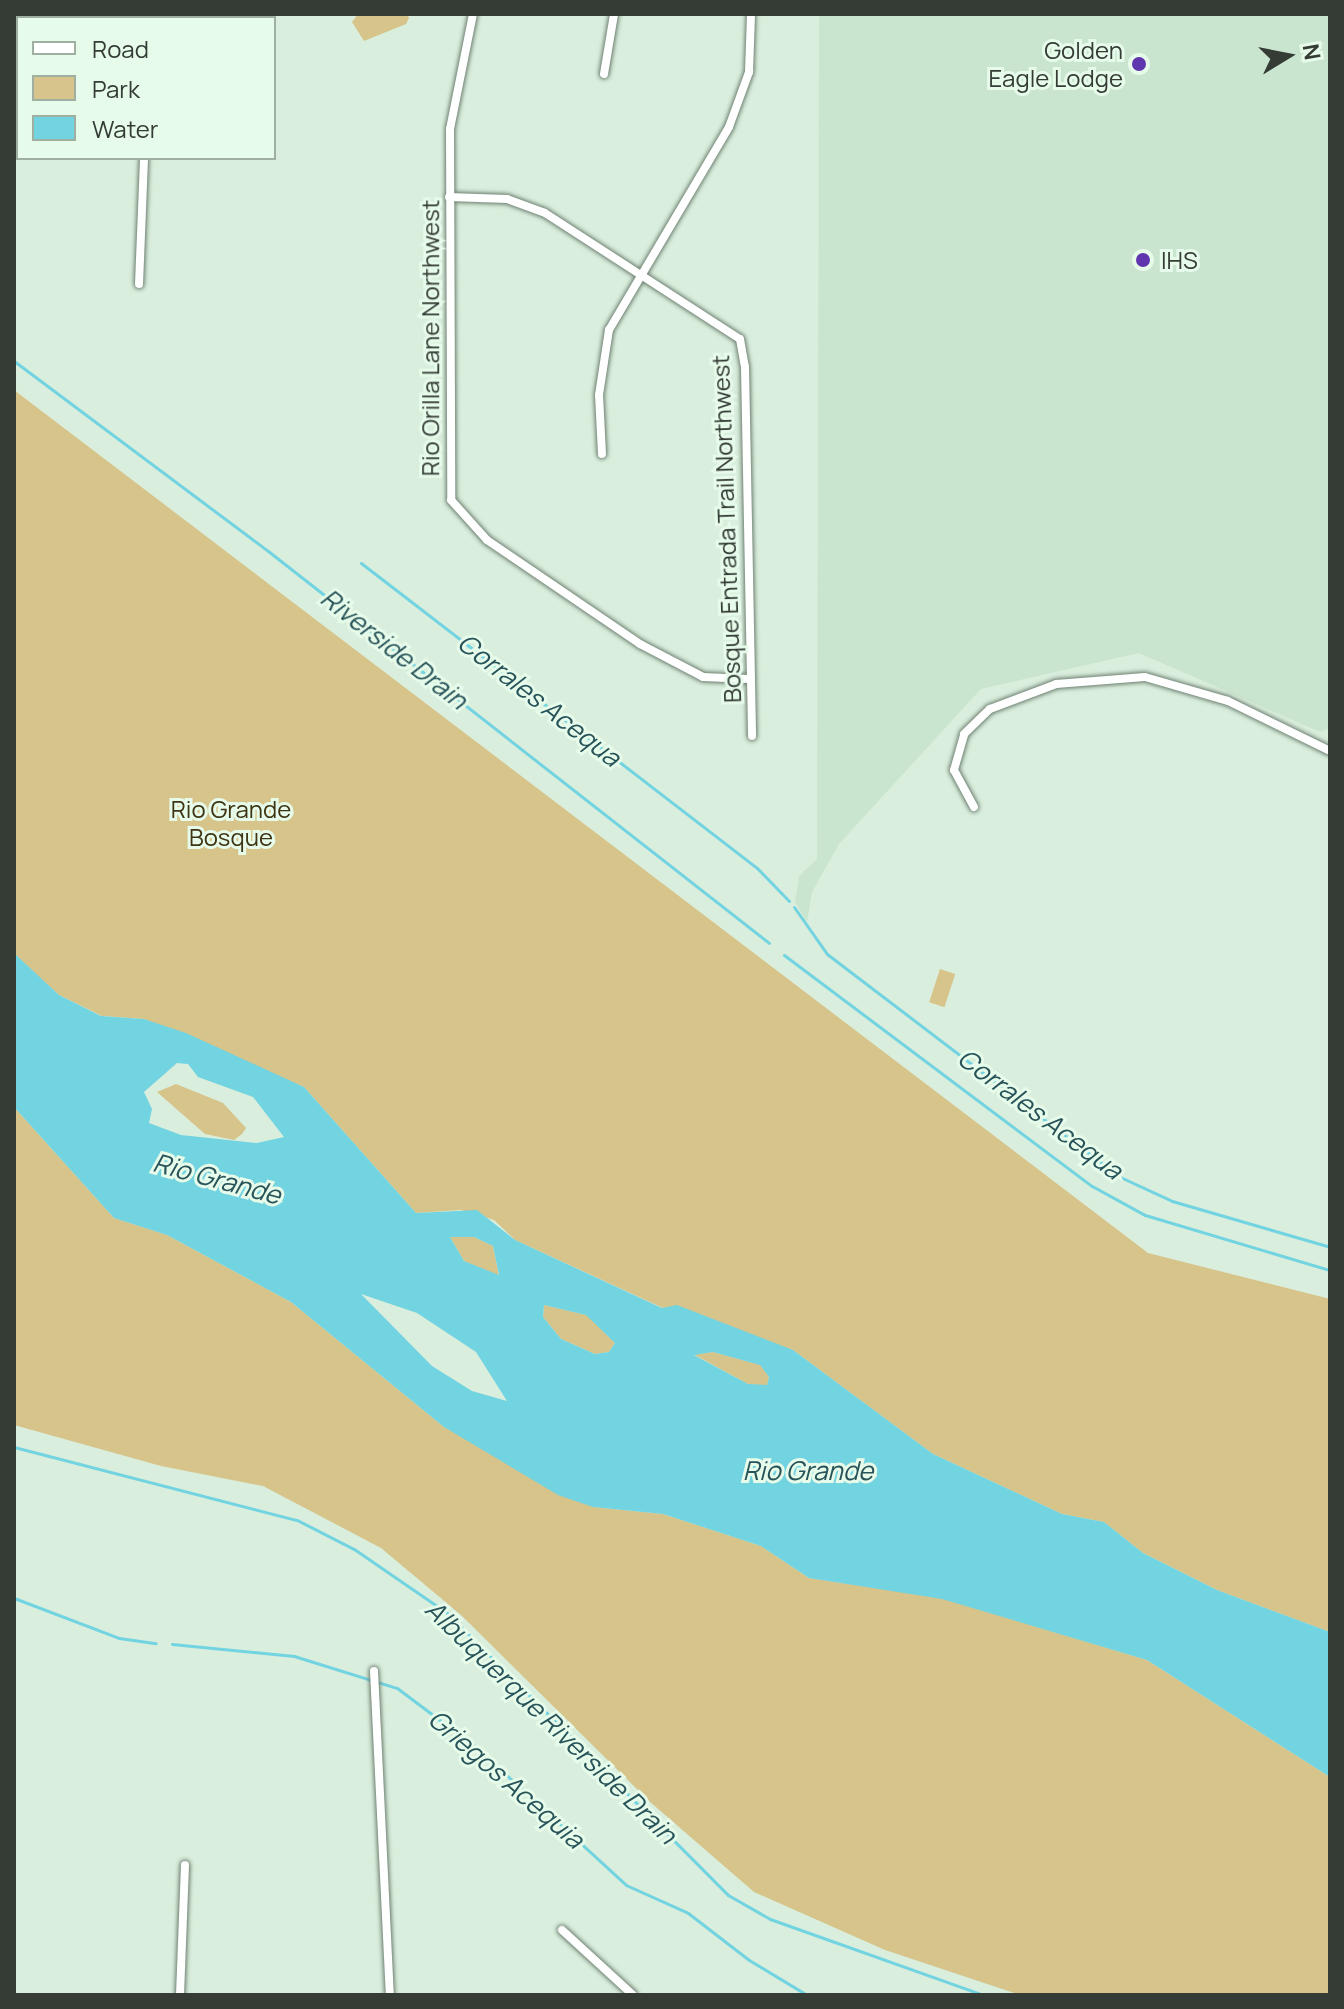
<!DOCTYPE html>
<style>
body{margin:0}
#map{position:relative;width:1344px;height:2009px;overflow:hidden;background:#daeedd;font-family:Manrope,sans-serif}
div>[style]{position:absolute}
.built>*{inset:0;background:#cae5cf}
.green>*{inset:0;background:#d6c48a;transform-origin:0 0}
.water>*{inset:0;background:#72d3e1}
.stream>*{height:3px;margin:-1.5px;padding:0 1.5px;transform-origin:1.5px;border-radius:1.5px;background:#72d3e1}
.roads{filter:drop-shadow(0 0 2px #6f8273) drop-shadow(0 0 2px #6f8273)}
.minor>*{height:8px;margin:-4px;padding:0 4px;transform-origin:4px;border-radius:4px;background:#fff}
.dots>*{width:22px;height:22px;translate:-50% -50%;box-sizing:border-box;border:4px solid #e7fbea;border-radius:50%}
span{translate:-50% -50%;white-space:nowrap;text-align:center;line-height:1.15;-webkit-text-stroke:6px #e7fbea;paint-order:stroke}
.poi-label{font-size:24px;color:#343c35}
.right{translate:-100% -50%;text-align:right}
.left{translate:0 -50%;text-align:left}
.street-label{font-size:24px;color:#343c35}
.park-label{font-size:24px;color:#3e3414}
.water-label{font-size:26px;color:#275359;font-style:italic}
.frame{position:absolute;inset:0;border:16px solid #343c35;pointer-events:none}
.legend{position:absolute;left:16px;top:16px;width:260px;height:144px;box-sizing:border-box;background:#e7fbea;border:2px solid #9fafa2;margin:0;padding:10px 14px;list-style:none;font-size:24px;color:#343c35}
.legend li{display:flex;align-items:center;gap:16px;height:40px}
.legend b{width:40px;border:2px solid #9fafa2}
.north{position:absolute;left:1248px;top:16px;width:80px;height:80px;-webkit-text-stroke:6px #e7fbea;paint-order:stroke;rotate:80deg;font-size:22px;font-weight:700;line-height:32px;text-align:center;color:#343c35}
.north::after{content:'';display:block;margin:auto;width:28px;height:36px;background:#343c35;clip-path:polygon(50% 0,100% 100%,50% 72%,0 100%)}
</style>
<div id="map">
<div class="built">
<div style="clip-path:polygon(819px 14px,1330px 14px,1330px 728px,1320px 732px,1139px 653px,981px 689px,839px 844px,812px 892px,807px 922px,795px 902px,799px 876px,817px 859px)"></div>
</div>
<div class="green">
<div style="clip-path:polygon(358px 14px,407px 14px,409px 18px,406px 24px,364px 41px,352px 22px)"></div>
<div style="clip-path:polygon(14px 390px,1148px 1253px,1330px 1299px,1330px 1632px,1217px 1590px,1143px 1553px,1104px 1522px,1062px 1514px,933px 1454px,793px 1350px,663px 1308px,515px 1240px,494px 1220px,461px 1210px,416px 1213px,304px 1087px,144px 1019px,102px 1016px,59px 995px,20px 959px,14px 953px)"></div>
<div style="left:940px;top:969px;width:16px;height:35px;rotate:18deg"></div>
<div style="clip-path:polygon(176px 1084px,223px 1103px,246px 1128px,242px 1134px,234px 1140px,205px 1134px,157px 1092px)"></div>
<div style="clip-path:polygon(14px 1107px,114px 1218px,167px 1235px,291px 1302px,444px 1427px,593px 1507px,663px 1514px,761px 1546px,809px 1578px,942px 1598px,1147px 1660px,1330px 1777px,1330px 1995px,1020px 1995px,885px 1950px,754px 1892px,649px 1801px,461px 1615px,381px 1548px,263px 1486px,161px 1466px,14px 1425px)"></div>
<div style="clip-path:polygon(450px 1237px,474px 1237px,493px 1246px,499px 1276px,464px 1261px)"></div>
<div style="clip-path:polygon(544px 1305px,587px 1315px,615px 1343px,609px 1352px,595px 1354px,561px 1339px,543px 1317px)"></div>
<div style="clip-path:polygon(713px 1352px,761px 1365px,769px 1377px,767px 1386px,748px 1384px,693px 1354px)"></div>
</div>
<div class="water">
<div style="clip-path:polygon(evenodd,14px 953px,59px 995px,101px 1016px,144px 1019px,186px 1033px,304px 1087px,416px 1213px,477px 1210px,515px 1240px,662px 1308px,677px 1305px,793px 1350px,933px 1454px,1062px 1514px,1104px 1522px,1143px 1553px,1217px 1590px,1330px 1632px,1330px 1777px,1147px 1660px,942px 1599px,809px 1578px,761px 1546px,663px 1514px,593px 1507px,558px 1495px,444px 1427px,291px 1302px,167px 1235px,114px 1218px,14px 1107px,14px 953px,177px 1063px,188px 1064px,198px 1077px,253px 1097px,284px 1137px,257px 1143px,181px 1135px,149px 1123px,152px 1109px,144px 1092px,177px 1063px,14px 953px,450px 1237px,474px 1237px,493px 1246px,499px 1275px,464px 1261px,450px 1237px,14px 953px,361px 1294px,417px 1313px,476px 1352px,507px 1401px,472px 1391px,432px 1366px,361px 1294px,14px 953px,544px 1305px,586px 1315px,615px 1343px,609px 1352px,595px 1354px,561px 1339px,543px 1317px,544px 1305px,14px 953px,713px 1352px,760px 1365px,769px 1377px,767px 1385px,748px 1384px,694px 1355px,713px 1352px)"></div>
</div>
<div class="stream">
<div style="left:14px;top:361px;width:317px;rotate:36.8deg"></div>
<div style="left:268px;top:551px;width:636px;rotate:38.04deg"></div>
<div style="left:361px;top:563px;width:500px;rotate:37.6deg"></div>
<div style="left:757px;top:868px;width:46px;rotate:45.9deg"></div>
<div style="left:794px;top:907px;width:57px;rotate:54.9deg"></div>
<div style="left:827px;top:954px;width:366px;rotate:37.3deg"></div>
<div style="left:1118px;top:1176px;width:60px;rotate:24.8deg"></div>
<div style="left:1172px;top:1201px;width:165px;rotate:16.2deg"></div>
<div style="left:784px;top:955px;width:385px;rotate:36.9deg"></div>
<div style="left:1092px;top:1186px;width:60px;rotate:28.7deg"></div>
<div style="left:1145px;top:1215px;width:193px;rotate:16.6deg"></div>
<div style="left:14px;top:1447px;width:292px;rotate:14.5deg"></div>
<div style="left:297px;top:1520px;width:64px;rotate:27deg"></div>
<div style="left:354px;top:1549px;width:113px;rotate:34.5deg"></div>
<div style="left:447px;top:1613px;width:398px;rotate:45.1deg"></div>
<div style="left:728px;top:1895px;width:48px;rotate:29.7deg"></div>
<div style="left:770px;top:1919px;width:227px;rotate:19.6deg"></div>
<div style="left:14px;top:1598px;width:112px;rotate:20.9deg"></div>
<div style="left:119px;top:1638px;width:37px;rotate:8deg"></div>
<div style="left:172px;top:1644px;width:123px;rotate:5.6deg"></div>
<div style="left:294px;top:1656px;width:108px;rotate:17.3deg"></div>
<div style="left:397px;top:1688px;width:100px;rotate:36.9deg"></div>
<div style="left:477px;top:1748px;width:202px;rotate:42.6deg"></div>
<div style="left:626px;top:1885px;width:68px;rotate:24.3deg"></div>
<div style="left:688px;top:1913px;width:77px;rotate:37.6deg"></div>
<div style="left:749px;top:1960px;width:68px;rotate:31.1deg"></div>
</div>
<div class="roads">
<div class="minor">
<div style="left:473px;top:14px;width:117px;rotate:101.3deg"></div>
<div style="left:450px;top:129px;width:371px;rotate:89.8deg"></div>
<div style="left:451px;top:500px;width:54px;rotate:48deg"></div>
<div style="left:487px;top:540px;width:185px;rotate:34.2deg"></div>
<div style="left:640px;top:644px;width:71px;rotate:27.6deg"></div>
<div style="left:703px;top:677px;width:46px;rotate:2.5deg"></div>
<div style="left:151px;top:18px;width:4px;rotate:-90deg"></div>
<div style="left:604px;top:74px;width:61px;rotate:-80.5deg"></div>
<div style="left:449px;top:197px;width:58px;rotate:2deg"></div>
<div style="left:507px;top:199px;width:40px;rotate:20.2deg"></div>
<div style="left:545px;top:213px;width:232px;rotate:32.9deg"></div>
<div style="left:740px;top:339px;width:28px;rotate:80deg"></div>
<div style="left:745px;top:367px;width:369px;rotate:88.9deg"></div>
<div style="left:139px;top:284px;width:126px;rotate:-87.7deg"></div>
<div style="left:602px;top:454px;width:59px;rotate:-92.9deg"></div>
<div style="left:599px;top:395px;width:66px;rotate:-81.3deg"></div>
<div style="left:609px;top:330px;width:236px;rotate:-59.4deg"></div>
<div style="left:729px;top:127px;width:59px;rotate:-70deg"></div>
<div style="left:749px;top:72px;width:58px;rotate:-88deg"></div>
<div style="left:974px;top:807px;width:42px;rotate:-118.4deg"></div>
<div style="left:954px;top:770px;width:37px;rotate:-74deg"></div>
<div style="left:964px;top:734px;width:36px;rotate:-44deg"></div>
<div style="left:990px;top:709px;width:71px;rotate:-20.7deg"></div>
<div style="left:1056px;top:684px;width:89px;rotate:-4.5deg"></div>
<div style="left:1145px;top:677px;width:86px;rotate:16.1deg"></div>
<div style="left:1228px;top:701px;width:114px;rotate:26.1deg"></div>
<div style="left:374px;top:1671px;width:324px;rotate:87.2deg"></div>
<div style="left:562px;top:1930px;width:96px;rotate:42.5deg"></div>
<div style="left:180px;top:1995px;width:130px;rotate:-87.8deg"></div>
</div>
</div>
<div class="dots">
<div style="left:1139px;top:64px;background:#5f36ae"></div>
<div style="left:1143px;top:260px;background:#5f36ae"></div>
</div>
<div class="poi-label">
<span class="right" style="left:1123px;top:64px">Golden<br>Eagle Lodge</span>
<span class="left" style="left:1161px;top:260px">IHS</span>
</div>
<div class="street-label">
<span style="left:430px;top:338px;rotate:-90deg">Rio Orilla Lane Northwest</span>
<span style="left:726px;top:529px;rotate:-92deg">Bosque Entrada Trail Northwest</span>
</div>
<div class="park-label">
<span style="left:231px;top:823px">Rio Grande<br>Bosque</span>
</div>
<div class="water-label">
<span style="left:394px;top:649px;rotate:38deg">Riverside Drain</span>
<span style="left:539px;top:700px;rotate:38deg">Corrales Acequa</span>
<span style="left:1040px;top:1114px;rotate:37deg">Corrales Acequa</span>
<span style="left:217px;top:1179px;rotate:15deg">Rio Grande</span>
<span style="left:808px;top:1471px">Rio Grande</span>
<span style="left:551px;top:1722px;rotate:44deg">Albuquerque Riverside Drain</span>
<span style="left:506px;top:1779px;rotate:41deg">Griegos Acequia</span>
</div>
<div class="frame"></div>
<ul class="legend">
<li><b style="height:10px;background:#fff"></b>Road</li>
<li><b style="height:22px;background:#d6c48a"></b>Park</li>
<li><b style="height:22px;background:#72d3e1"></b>Water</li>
</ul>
<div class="north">N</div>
</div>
